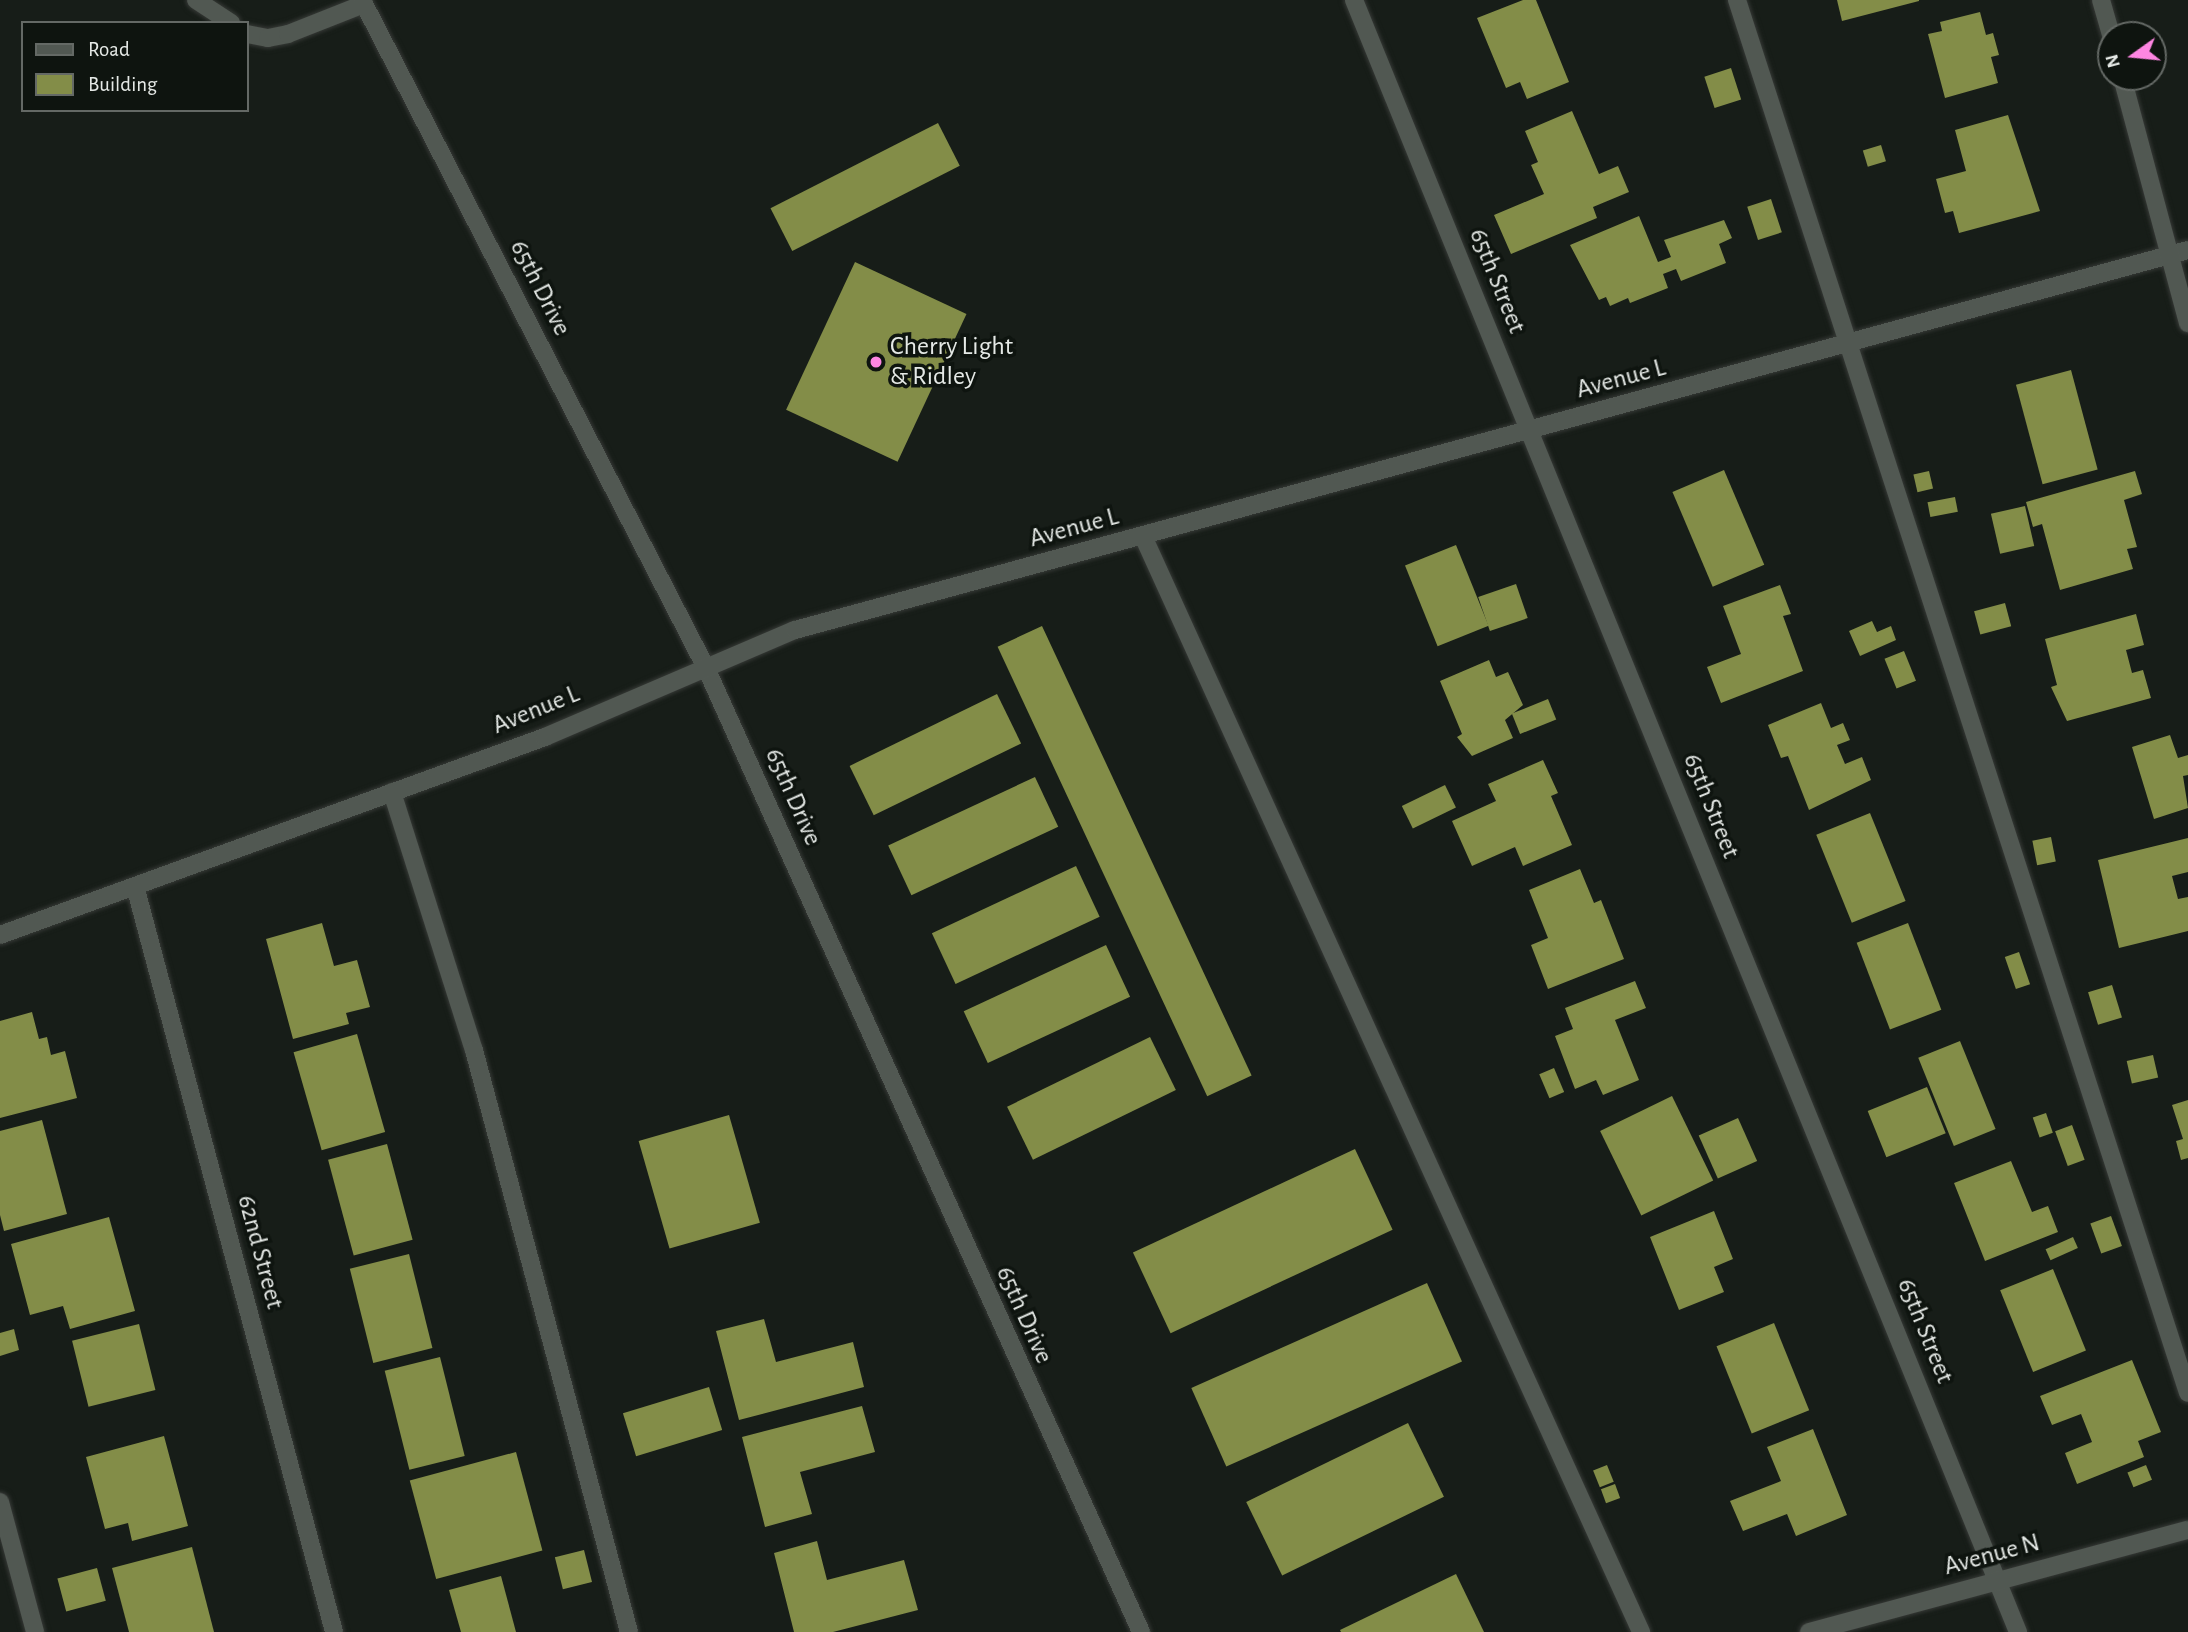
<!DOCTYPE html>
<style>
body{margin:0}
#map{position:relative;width:2188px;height:1632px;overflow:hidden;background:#171d18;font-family:"Alegreya Sans",sans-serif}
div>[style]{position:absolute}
.building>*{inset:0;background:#838d48;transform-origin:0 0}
.roads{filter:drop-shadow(0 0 2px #363936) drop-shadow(0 0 2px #363936)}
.service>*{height:18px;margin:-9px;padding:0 9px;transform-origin:9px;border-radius:9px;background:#515852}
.minor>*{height:18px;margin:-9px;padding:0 9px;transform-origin:9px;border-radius:9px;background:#515852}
.tertiary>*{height:18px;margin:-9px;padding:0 9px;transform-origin:9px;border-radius:9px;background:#515852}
.dots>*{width:19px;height:19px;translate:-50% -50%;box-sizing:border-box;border:4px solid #0e140f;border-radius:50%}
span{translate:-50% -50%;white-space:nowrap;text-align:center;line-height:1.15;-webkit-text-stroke:7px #0e140f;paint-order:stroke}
.street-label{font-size:26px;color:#e5e9e6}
.poi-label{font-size:26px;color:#e5e9e6}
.left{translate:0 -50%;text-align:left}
.legend{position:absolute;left:21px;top:21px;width:228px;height:91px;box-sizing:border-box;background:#0e140f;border:2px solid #646965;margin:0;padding:9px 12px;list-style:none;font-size:21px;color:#e5e9e6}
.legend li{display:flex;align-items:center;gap:14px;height:35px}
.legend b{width:35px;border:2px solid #646965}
.north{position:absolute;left:2097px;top:21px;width:70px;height:70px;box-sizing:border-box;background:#0e140f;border:2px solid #646965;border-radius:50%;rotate:255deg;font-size:19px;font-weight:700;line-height:28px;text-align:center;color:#e5e9e6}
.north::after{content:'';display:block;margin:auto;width:24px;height:32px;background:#fd86e1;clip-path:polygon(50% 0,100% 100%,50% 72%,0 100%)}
</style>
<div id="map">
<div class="building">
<div style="clip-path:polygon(1523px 0,1536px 0,1569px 82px,1527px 99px,1520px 82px,1506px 88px,1477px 18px)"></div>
<div style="clip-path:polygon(1837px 0,1919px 0,1919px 1px,1842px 21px)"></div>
<div style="clip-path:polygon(1980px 12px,1986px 35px,1993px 33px,1999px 55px,1991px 57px,1998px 83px,1945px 98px,1928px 34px,1942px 31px,1940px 22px)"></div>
<div style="left:1731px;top:68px;width:33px;height:28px;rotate:72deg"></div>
<div style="clip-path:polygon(1572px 111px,1599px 174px,1618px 166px,1629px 192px,1593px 207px,1597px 218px,1511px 254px,1494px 215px,1544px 194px,1531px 165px,1538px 162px,1525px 131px)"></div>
<div style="clip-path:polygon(2008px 115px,2040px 211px,1959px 233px,1953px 211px,1945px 213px,1936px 179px,1966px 171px,1955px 130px)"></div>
<div style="left:938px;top:123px;width:48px;height:188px;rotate:63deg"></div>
<div style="left:1881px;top:145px;width:17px;height:19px;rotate:73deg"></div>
<div style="left:1771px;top:199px;width:35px;height:25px;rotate:72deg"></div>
<div style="clip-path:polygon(1639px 216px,1658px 262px,1671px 257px,1664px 240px,1724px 220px,1732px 238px,1719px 244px,1726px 263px,1681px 281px,1676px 269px,1663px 274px,1668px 288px,1630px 303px,1628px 298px,1610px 306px,1606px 297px,1599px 300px,1570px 245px)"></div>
<div style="left:855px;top:262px;width:123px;height:163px;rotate:25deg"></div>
<div style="left:2071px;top:370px;width:103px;height:57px;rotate:75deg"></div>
<div style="left:1724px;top:470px;width:103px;height:56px;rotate:67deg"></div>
<div style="left:1929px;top:471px;width:18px;height:16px;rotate:77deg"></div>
<div style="clip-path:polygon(2135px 471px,2142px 494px,2124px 500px,2137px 547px,2127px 549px,2133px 569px,2060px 590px,2042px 524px,2033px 527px,2026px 502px)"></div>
<div style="left:1955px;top:497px;width:15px;height:28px;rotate:79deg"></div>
<div style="left:2025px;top:506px;width:41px;height:35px;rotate:77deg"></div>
<div style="left:1456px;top:545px;width:87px;height:55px;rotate:68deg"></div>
<div style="left:1516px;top:584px;width:36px;height:40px;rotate:71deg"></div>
<div style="clip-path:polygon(1780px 585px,1791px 614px,1783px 616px,1803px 671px,1721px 703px,1707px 667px,1741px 654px,1723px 606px)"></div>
<div style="left:2005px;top:603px;width:24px;height:32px;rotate:75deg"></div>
<div style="clip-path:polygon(2136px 614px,2144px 645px,2126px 650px,2132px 673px,2143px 670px,2151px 698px,2067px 721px,2051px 687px,2057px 685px,2045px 639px)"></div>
<div style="clip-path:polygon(1872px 621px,1877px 632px,1891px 626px,1896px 640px,1860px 656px,1849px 631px)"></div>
<div style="left:1042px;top:626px;width:496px;height:49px;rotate:65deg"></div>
<div style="left:1904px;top:651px;width:32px;height:21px;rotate:68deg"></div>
<div style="clip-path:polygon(1489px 660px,1496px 677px,1508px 672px,1523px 705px,1505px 720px,1513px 738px,1472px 756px,1457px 737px,1462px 734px,1440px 681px)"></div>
<div style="left:997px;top:694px;width:55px;height:164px;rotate:64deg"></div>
<div style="left:1548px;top:699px;width:22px;height:39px;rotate:68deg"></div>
<div style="clip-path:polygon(1821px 703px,1831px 728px,1843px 723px,1850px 740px,1837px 745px,1845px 764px,1862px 757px,1871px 780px,1809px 810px,1788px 756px,1781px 758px,1768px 725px)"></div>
<div style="clip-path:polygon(2170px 735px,2178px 758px,2188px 755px,2188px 775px,2183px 776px,2188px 808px,2154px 819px,2132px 747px)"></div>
<div style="clip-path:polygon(1543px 760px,1558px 793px,1551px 796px,1572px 845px,1523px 866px,1515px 847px,1472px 866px,1452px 821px,1496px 801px,1488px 784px)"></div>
<div style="left:1035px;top:777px;width:55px;height:162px;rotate:65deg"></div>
<div style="left:1445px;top:785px;width:25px;height:48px;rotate:64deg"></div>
<div style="left:1870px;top:813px;width:95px;height:58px;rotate:68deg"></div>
<div style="left:2051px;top:837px;width:25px;height:19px;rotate:79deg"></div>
<div style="clip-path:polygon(2188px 838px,2188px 872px,2172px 876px,2178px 899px,2188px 897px,2188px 931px,2119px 948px,2098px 860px)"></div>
<div style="left:1076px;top:866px;width:56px;height:159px;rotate:65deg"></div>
<div style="clip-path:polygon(1580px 869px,1594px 903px,1601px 900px,1624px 959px,1548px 989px,1531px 945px,1548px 938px,1529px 890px)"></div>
<div style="clip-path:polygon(322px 923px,334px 966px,357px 960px,370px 1007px,346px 1013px,349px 1024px,293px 1039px,266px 939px)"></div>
<div style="left:1908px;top:923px;width:93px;height:55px;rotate:69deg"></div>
<div style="left:1106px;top:945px;width:57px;height:157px;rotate:65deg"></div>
<div style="left:2019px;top:952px;width:34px;height:15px;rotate:71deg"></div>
<div style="clip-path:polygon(1635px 981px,1646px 1008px,1615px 1020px,1639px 1080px,1603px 1095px,1596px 1080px,1575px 1089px,1555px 1036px,1573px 1029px,1565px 1008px)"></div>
<div style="left:2112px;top:985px;width:34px;height:25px;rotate:73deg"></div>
<div style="clip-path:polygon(32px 1012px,39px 1039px,47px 1037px,51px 1055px,65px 1051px,77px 1098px,0 1118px,0 1021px)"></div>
<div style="left:357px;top:1034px;width:102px;height:66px;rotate:74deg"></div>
<div style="left:1150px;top:1037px;width:59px;height:159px;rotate:64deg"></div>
<div style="left:1960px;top:1041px;width:95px;height:45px;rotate:68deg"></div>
<div style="left:2153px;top:1055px;width:23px;height:27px;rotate:77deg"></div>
<div style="left:1554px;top:1068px;width:26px;height:16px;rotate:67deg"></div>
<div style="left:1927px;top:1087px;width:50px;height:64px;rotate:68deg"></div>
<div style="left:1672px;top:1096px;width:94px;height:80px;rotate:64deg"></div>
<div style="clip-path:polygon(2188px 1100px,2188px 1158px,2181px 1160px,2176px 1141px,2183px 1139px,2172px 1105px)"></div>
<div style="left:2046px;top:1113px;width:21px;height:14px;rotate:71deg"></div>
<div style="left:729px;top:1115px;width:112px;height:94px;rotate:74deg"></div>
<div style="left:1738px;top:1118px;width:47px;height:43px;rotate:66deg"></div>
<div style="clip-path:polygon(42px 1120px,67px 1214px,4px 1231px,0 1215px,0 1131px)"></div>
<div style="left:2072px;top:1125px;width:37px;height:18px;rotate:70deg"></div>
<div style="left:387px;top:1144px;width:99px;height:61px;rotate:75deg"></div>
<div style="left:1355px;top:1149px;width:89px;height:245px;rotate:65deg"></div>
<div style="clip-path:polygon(2011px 1161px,2032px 1212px,2048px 1206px,2058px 1232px,1985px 1261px,1954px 1183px)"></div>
<div style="clip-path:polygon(1714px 1211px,1733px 1259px,1714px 1267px,1724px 1292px,1679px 1310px,1650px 1237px)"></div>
<div style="left:2111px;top:1216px;width:32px;height:22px;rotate:70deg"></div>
<div style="clip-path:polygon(109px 1217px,135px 1311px,70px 1329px,63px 1306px,30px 1315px,11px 1244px)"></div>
<div style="left:2073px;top:1237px;width:12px;height:30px;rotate:66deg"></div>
<div style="left:409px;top:1254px;width:97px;height:61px;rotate:76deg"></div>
<div style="left:2053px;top:1269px;width:88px;height:57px;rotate:68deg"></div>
<div style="left:1427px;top:1283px;width:86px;height:258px;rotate:66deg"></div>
<div style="clip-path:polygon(764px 1319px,776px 1362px,853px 1342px,864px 1387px,739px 1420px,716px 1331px)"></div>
<div style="left:1774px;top:1323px;width:94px;height:62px;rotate:68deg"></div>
<div style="left:139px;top:1324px;width:68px;height:69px;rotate:76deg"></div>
<div style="clip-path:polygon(14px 1329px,19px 1350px,0 1356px,0 1333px)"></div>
<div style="left:440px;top:1357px;width:102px;height:57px;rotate:76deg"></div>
<div style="clip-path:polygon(2132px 1360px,2161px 1432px,2138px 1441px,2144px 1457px,2077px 1484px,2065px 1453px,2092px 1442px,2081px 1414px,2052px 1425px,2040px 1396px)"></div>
<div style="left:709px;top:1387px;width:45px;height:90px;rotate:73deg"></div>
<div style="clip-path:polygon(862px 1406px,875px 1452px,800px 1472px,812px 1514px,765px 1527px,742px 1437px)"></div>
<div style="left:1408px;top:1423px;width:82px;height:180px;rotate:64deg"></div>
<div style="clip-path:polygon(1813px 1429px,1847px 1515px,1796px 1536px,1787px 1514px,1743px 1531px,1730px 1501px,1781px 1481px,1767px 1447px)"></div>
<div style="clip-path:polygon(164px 1436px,188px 1526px,132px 1541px,128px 1523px,105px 1529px,86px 1457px)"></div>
<div style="left:516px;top:1452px;width:102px;height:110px;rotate:75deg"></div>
<div style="left:1607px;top:1465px;width:18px;height:15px;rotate:68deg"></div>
<div style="left:2146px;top:1465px;width:16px;height:20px;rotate:68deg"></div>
<div style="left:1615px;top:1484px;width:15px;height:15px;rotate:70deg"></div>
<div style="clip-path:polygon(817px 1541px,827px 1580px,904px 1560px,918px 1610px,833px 1632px,794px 1632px,774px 1553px)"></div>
<div style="clip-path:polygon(192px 1547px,214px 1632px,129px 1632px,112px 1568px)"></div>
<div style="left:584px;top:1550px;width:33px;height:30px;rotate:76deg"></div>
<div style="left:97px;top:1568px;width:34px;height:41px;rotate:75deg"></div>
<div style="clip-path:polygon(1456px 1574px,1484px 1632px,1341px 1632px,1340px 1630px)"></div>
<div style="clip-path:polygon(501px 1576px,516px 1632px,461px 1632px,449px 1590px)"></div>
</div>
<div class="roads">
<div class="service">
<div style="left:196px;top:0;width:42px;rotate:33.3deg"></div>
<div style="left:1737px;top:0;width:1464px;rotate:72.06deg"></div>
<div style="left:247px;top:34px;width:21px;rotate:11deg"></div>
<div style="left:268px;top:38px;width:20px;rotate:-11deg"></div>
<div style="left:288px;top:34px;width:82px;rotate:-21.5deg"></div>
<div style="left:1143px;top:536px;width:1204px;rotate:65.56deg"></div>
<div style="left:392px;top:792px;width:271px;rotate:72.4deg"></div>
<div style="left:474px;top:1050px;width:602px;rotate:75.09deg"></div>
<div style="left:0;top:1502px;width:135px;rotate:74.9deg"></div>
</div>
<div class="minor">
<div style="left:362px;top:0;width:751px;rotate:62.75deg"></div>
<div style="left:706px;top:668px;width:1058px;rotate:65.71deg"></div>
<div style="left:1354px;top:0;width:1762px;rotate:67.86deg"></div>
<div style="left:135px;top:886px;width:772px;rotate:75.06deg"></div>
<div style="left:0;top:935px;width:580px;rotate:-19.97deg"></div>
<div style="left:545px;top:737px;width:272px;rotate:-23.2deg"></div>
<div style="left:795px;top:630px;width:1444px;rotate:-15.26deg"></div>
<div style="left:1809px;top:1632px;width:392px;rotate:-15.1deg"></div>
</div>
<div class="tertiary">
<div style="left:2101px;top:0;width:37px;rotate:74deg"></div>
<div style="left:2122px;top:77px;width:255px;rotate:75deg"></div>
</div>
</div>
<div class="dots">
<div style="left:876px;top:362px;background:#fd86e1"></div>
</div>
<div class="street-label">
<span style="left:1497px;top:281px;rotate:68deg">65th Street</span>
<span style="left:540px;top:288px;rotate:63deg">65th Drive</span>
<span style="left:1621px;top:379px;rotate:-15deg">Avenue L</span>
<span style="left:1074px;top:528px;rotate:-15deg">Avenue L</span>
<span style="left:536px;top:710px;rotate:-22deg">Avenue L</span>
<span style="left:793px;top:797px;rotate:66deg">65th Drive</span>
<span style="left:1711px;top:806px;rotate:68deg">65th Street</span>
<span style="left:260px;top:1252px;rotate:75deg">62nd Street</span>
<span style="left:1024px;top:1315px;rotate:66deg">65th Drive</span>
<span style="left:1925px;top:1331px;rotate:68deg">65th Street</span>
<span style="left:1992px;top:1555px;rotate:-15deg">Avenue N</span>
</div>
<div class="poi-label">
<span class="left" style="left:890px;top:362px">Cherry Light<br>&amp; Ridley</span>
</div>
<ul class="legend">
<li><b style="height:9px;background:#515852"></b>Road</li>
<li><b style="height:19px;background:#838d48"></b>Building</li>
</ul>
<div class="north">N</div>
</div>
